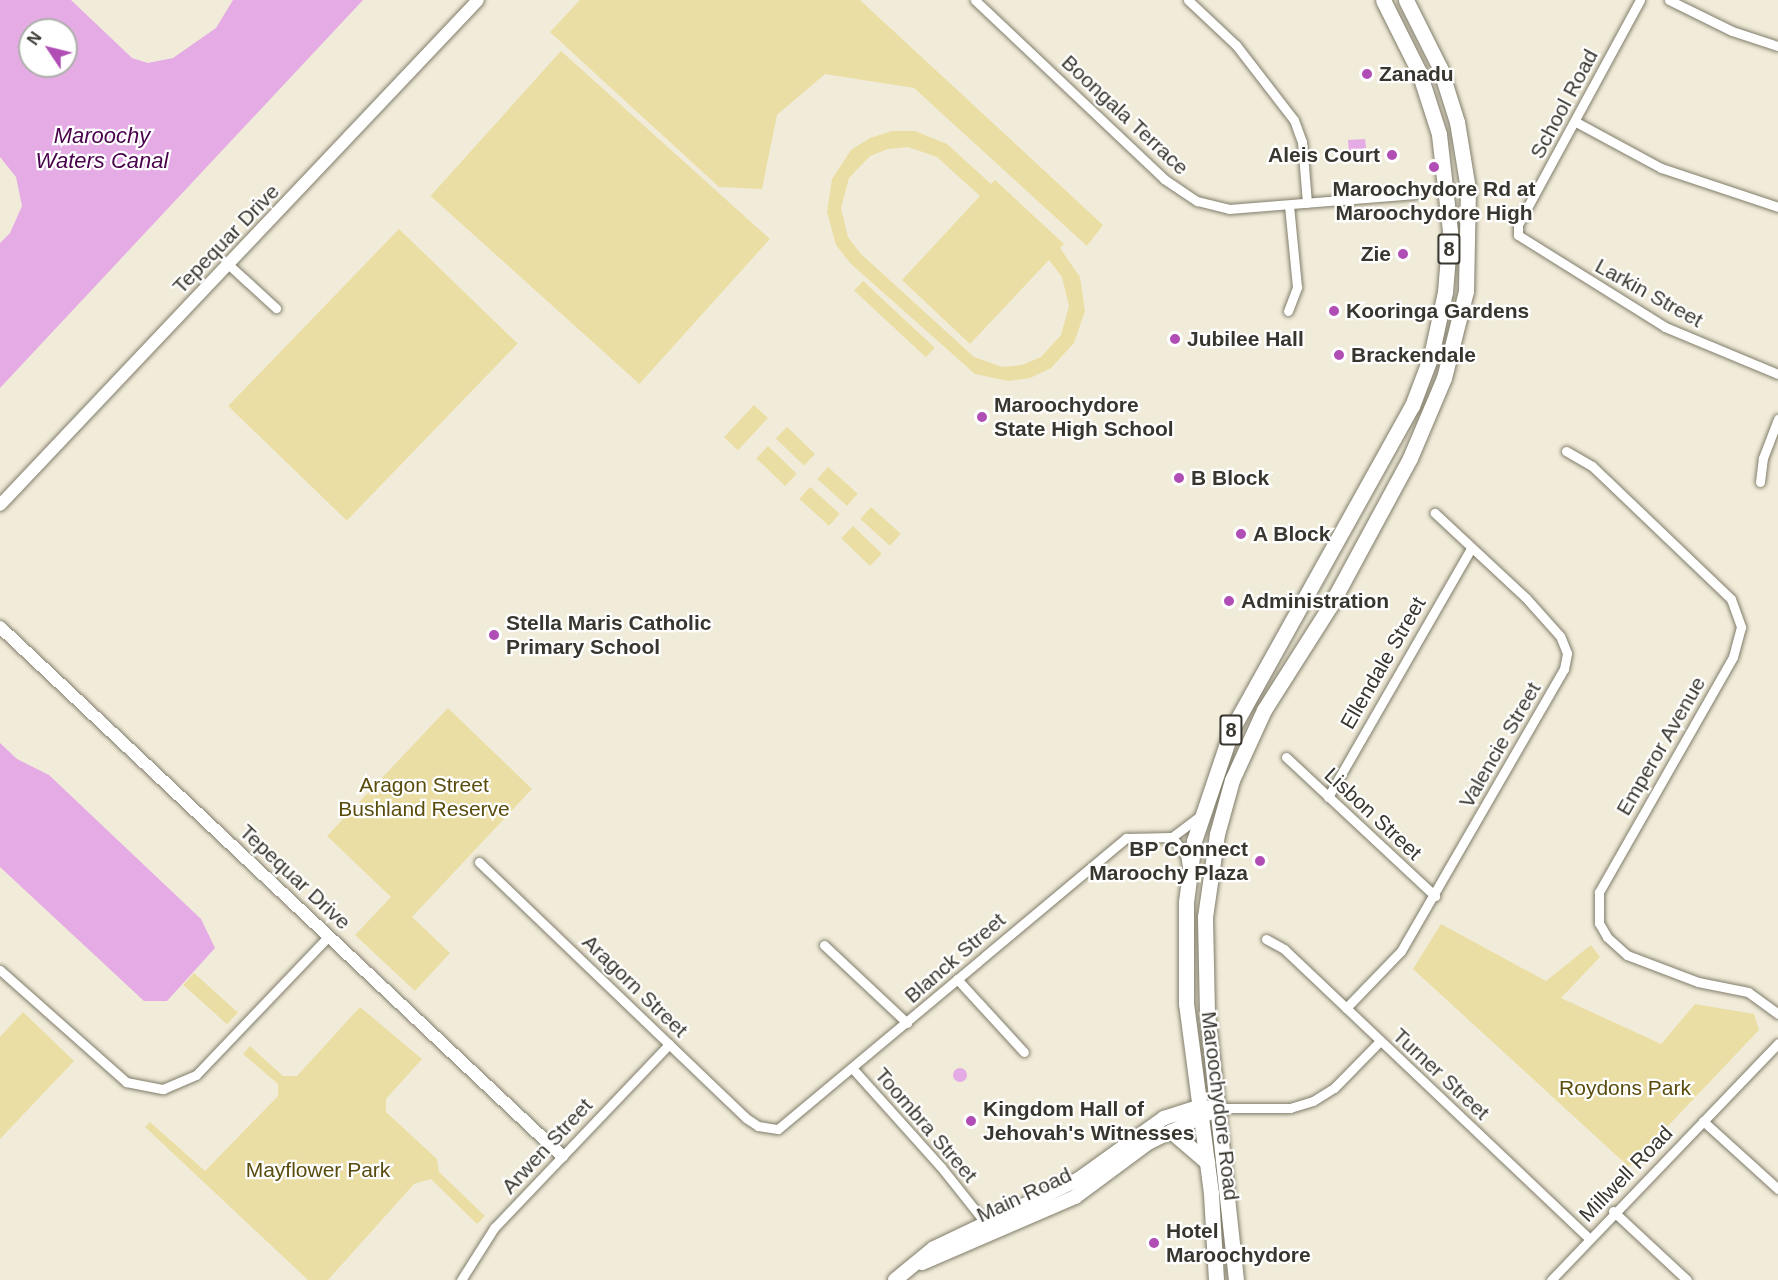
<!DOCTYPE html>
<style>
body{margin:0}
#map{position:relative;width:1778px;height:1280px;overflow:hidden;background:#f1ecd9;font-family:Arial,sans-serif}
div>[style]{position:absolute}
.green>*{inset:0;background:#ebdea5;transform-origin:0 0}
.water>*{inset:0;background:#e4abe5}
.round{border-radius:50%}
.roads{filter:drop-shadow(0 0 2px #817d6b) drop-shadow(0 0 2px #817d6b)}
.minor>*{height:9px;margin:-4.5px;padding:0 4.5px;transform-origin:4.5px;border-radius:4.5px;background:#fff}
.tertiary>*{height:12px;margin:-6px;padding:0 6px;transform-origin:6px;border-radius:6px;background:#fff}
.secondary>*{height:14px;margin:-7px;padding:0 7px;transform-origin:7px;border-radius:7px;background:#fff}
.primary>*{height:15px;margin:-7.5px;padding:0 7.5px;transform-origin:7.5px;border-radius:7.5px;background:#fff}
.dots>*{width:16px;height:16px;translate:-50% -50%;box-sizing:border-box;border:3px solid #fff;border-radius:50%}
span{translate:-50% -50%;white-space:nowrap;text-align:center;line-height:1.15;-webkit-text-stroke:4.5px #fff;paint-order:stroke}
.shield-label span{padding:2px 4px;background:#fff;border:2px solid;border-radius:4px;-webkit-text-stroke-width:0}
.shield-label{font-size:20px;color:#38362e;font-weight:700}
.poi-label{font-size:21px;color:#38362e;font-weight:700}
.left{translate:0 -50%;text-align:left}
.right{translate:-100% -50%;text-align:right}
.street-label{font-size:21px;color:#38362e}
.park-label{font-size:21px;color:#594c0d}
.water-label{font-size:22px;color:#4a034d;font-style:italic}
.north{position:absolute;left:18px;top:18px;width:60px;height:60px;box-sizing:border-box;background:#fff;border:2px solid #afafab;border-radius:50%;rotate:305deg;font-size:16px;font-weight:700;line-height:24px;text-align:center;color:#38362e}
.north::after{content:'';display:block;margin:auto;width:21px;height:27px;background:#b14eb5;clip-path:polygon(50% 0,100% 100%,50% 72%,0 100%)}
</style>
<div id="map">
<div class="green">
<div style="clip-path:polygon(580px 0,860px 0,1103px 225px,1087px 246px,914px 88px,825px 74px,777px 115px,762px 189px,719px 187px,550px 32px)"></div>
<div style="left:561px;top:51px;width:281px;height:195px;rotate:42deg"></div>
<div style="clip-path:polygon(evenodd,892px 131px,915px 131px,947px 144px,991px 184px,995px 180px,1064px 244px,1060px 248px,1080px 277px,1085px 311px,1074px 343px,1051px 368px,1030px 378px,1008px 381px,975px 374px,850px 263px,836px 245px,827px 212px,832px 179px,851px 150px,870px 138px,892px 131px,908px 147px,937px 157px,980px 196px,902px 280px,970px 344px,1049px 260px,1062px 277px,1069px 306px,1061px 335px,1041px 357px,1022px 365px,1002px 367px,974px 357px,860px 253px,848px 237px,841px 208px,849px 178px,870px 156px,888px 149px,908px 147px)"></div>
<div style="left:399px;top:229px;width:165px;height:246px;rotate:44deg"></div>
<div style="left:863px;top:281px;width:98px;height:13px;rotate:43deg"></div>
<div style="left:754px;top:405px;width:19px;height:44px;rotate:43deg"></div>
<div style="left:787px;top:427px;width:39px;height:16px;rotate:44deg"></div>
<div style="left:768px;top:446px;width:40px;height:17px;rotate:44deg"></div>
<div style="left:828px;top:467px;width:40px;height:16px;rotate:42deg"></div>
<div style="left:810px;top:487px;width:40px;height:16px;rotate:42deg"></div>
<div style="left:871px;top:507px;width:40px;height:16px;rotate:42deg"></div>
<div style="left:853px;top:526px;width:40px;height:17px;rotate:44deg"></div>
<div style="clip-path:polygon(448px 708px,532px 789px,412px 917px,450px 953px,415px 991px,355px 935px,391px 897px,327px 836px)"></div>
<div style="clip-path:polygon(1441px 924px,1546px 981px,1591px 945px,1600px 957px,1561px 998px,1661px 1044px,1695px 1004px,1754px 1014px,1759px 1030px,1629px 1167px,1413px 969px)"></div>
<div style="left:194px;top:973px;width:59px;height:16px;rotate:42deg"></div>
<div style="clip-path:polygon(360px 1007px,422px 1059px,386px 1099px,386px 1112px,437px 1159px,439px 1172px,485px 1216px,477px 1224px,431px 1179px,414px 1184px,328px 1280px,308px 1280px,145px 1127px,150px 1122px,205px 1171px,278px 1096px,278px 1084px,243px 1054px,250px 1046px,283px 1076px,297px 1076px)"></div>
<div style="clip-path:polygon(23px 1012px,74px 1061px,0 1139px,0 1037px)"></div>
</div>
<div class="water">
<div style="clip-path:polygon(evenodd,0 0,71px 0,132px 58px,148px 63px,173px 58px,216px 28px,233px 0,363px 0,0 388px,0 243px,10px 233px,22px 206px,16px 177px,0 157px,0 0,30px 30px,66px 30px,66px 66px,30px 66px,30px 30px)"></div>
<div style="clip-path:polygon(1365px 139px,1366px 148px,1349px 152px,1348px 140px)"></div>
<div style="clip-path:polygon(0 743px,17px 759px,49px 775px,201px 919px,215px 948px,167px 1001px,144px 1001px,0 867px)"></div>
<div class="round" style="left:953px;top:1068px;width:14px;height:14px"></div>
</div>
<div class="roads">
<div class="minor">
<div style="left:975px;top:0;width:260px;rotate:43.4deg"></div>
<div style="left:1164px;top:179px;width:40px;rotate:34deg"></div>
<div style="left:1197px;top:201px;width:33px;rotate:14deg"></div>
<div style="left:1229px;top:209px;width:187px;rotate:-4.6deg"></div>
<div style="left:1188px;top:0;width:66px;rotate:43.2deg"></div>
<div style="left:1236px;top:45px;width:95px;rotate:52.3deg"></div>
<div style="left:1294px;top:120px;width:23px;rotate:70deg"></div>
<div style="left:1302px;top:142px;width:61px;rotate:85.3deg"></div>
<div style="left:1640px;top:0;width:256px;rotate:118.5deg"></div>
<div style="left:1518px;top:225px;width:10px;rotate:90deg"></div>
<div style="left:1518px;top:235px;width:173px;rotate:32deg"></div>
<div style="left:1665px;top:327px;width:122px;rotate:22.6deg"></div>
<div style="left:1669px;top:0;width:70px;rotate:26.2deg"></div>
<div style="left:1732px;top:31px;width:48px;rotate:18.1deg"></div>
<div style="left:1576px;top:122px;width:97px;rotate:28.4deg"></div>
<div style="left:1661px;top:168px;width:123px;rotate:18.4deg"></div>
<div style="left:229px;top:265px;width:64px;rotate:42.5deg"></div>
<div style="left:1288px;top:311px;width:26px;rotate:-69deg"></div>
<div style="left:1297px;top:287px;width:82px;rotate:-95.6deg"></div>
<div style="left:1566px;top:451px;width:30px;rotate:30deg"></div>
<div style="left:1592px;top:466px;width:192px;rotate:43.7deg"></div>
<div style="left:1731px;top:599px;width:30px;rotate:70deg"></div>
<div style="left:1741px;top:627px;width:31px;rotate:105deg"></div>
<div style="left:1733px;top:657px;width:271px;rotate:119.7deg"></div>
<div style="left:1599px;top:892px;width:31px;rotate:90deg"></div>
<div style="left:1599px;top:923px;width:16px;rotate:60deg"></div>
<div style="left:1607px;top:937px;width:27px;rotate:42deg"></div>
<div style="left:1627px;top:955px;width:76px;rotate:20.8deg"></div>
<div style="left:1698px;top:982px;width:51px;rotate:11.3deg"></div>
<div style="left:1748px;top:992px;width:37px;rotate:36deg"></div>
<div style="left:1760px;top:482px;width:24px;rotate:-83deg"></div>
<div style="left:1763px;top:458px;width:42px;rotate:-69deg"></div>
<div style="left:1286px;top:757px;width:204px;rotate:43deg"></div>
<div style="left:1328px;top:797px;width:287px;rotate:-60.1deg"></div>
<div style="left:1172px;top:837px;width:21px;rotate:53deg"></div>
<div style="left:1185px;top:854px;width:12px;rotate:81deg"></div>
<div style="left:479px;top:862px;width:370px;rotate:43.8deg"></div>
<div style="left:746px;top:1118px;width:14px;rotate:34deg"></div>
<div style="left:758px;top:1126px;width:20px;rotate:9deg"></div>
<div style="left:778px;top:1129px;width:454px;rotate:-39.9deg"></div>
<div style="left:1126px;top:838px;width:46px;rotate:-1.2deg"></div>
<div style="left:1172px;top:837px;width:34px;rotate:-37deg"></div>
<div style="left:1266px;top:939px;width:21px;rotate:29deg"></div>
<div style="left:1284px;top:949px;width:420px;rotate:43.5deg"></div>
<div style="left:824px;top:945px;width:114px;rotate:43.2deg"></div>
<div style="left:0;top:970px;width:169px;rotate:41.6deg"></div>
<div style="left:126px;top:1082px;width:38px;rotate:11deg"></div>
<div style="left:163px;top:1089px;width:36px;rotate:-23deg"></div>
<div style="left:196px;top:1075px;width:192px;rotate:-46.3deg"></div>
<div style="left:957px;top:979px;width:99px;rotate:47.5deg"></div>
<div style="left:1346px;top:1008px;width:79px;rotate:-46deg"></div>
<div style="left:1401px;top:951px;width:326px;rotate:-60deg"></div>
<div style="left:1564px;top:669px;width:16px;rotate:-79deg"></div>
<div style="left:1567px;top:653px;width:18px;rotate:-112deg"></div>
<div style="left:1560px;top:636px;width:51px;rotate:-131.8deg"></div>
<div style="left:1526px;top:598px;width:125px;rotate:-137deg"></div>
<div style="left:853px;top:1069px;width:132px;rotate:48.1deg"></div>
<div style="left:941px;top:1167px;width:75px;rotate:51.5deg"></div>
<div style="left:1218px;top:1108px;width:72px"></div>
<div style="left:1290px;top:1108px;width:24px;rotate:-17deg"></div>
<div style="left:1313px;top:1101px;width:25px;rotate:-32deg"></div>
<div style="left:1334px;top:1088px;width:66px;rotate:-45.6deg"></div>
<div style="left:1703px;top:1121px;width:101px;rotate:42.2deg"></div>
<div style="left:1613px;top:1211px;width:101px;rotate:43deg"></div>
<div style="left:461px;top:1280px;width:62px;rotate:-57.6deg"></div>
<div style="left:494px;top:1228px;width:254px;rotate:-46.4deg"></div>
<div style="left:1551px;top:1280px;width:328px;rotate:-46.2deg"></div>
</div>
<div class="tertiary">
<div style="left:0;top:505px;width:695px;rotate:-46.57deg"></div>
<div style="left:0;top:627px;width:772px;rotate:43.27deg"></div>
</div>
<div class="secondary">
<div style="left:922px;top:1263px;width:167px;rotate:-23.3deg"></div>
<div style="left:1075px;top:1197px;width:91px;rotate:-36.5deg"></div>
<div style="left:1148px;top:1143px;width:68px;rotate:-26.2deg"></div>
<div style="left:895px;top:1280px;width:50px;rotate:-39.4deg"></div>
<div style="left:934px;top:1248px;width:161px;rotate:-25.4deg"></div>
<div style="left:1079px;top:1179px;width:105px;rotate:-35.7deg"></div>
<div style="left:1164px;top:1118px;width:36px;rotate:-18deg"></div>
<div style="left:1198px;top:1107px;width:20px;rotate:3deg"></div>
</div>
<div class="primary">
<div style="left:1171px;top:1131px;width:48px;rotate:40.7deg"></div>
<div style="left:1216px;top:1280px;width:87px;rotate:-93.3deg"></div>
<div style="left:1211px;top:1193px;width:191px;rotate:-97.5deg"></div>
<div style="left:1186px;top:1004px;width:102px;rotate:-90deg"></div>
<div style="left:1186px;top:902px;width:62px;rotate:-82.5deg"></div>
<div style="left:1194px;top:841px;width:118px;rotate:-71.3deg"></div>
<div style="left:1232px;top:729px;width:370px;rotate:-60.9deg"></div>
<div style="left:1412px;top:406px;width:53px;rotate:-69.2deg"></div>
<div style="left:1431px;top:356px;width:66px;rotate:-77.7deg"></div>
<div style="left:1445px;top:292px;width:61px;rotate:-85.3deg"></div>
<div style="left:1450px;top:231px;width:98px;rotate:-96.5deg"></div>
<div style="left:1439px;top:134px;width:65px;rotate:-107.9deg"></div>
<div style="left:1419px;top:72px;width:80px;rotate:-116.6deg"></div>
<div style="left:1236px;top:1280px;width:269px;rotate:-96.2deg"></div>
<div style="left:1207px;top:1013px;width:96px;rotate:-91.2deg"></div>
<div style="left:1205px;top:917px;width:84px;rotate:-81.8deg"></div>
<div style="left:1217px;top:834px;width:56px;rotate:-74.5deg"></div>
<div style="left:1232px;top:780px;width:77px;rotate:-65.4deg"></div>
<div style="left:1264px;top:710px;width:123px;rotate:-57.6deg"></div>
<div style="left:1330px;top:606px;width:168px;rotate:-61.6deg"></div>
<div style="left:1410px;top:458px;width:87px;rotate:-67deg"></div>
<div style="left:1444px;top:378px;width:90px;rotate:-75.8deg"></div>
<div style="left:1466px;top:291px;width:102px;rotate:-88.9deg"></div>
<div style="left:1468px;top:189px;width:68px;rotate:-99.3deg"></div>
<div style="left:1457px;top:122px;width:57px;rotate:-107.5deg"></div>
<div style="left:1440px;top:68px;width:76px;rotate:-116.6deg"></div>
</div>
</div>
<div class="dots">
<div style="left:1367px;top:74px;background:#b14eb5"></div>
<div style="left:1392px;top:155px;background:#b14eb5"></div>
<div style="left:1434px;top:167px;background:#b14eb5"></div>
<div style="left:1403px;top:254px;background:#b14eb5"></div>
<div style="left:1334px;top:311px;background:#b14eb5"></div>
<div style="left:1175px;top:339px;background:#b14eb5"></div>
<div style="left:1339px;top:355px;background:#b14eb5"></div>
<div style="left:982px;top:417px;background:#b14eb5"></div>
<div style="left:1179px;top:478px;background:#b14eb5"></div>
<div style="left:1241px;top:534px;background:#b14eb5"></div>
<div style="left:1229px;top:601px;background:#b14eb5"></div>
<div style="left:494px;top:635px;background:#b14eb5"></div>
<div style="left:1260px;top:861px;background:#b14eb5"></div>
<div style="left:971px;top:1121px;background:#b14eb5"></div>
<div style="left:1154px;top:1243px;background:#b14eb5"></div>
</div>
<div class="shield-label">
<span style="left:1449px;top:249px">8</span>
<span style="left:1231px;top:730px">8</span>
</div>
<div class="poi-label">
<span class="left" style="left:1379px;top:74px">Zanadu</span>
<span class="right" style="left:1380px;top:155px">Aleis Court</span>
<span style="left:1434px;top:201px">Maroochydore Rd at<br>Maroochydore High</span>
<span class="right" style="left:1391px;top:254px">Zie</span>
<span class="left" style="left:1346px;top:311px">Kooringa Gardens</span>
<span class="left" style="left:1187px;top:339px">Jubilee Hall</span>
<span class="left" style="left:1351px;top:355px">Brackendale</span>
<span class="left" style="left:994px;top:417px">Maroochydore<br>State High School</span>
<span class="left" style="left:1191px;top:478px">B Block</span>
<span class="left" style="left:1253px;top:534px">A Block</span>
<span class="left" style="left:1241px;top:601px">Administration</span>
<span class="left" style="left:506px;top:635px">Stella Maris Catholic<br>Primary School</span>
<span class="right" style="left:1248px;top:861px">BP Connect<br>Maroochy Plaza</span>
<span class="left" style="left:983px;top:1121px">Kingdom Hall of<br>Jehovah's Witnesses</span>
<span class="left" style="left:1166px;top:1243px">Hotel<br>Maroochydore</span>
</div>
<div class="street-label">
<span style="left:1564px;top:104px;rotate:-62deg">School Road</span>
<span style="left:1125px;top:115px;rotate:43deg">Boongala Terrace</span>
<span style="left:226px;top:239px;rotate:-46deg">Tepequar Drive</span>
<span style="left:1649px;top:293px;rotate:29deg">Larkin Street</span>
<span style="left:1383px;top:663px;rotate:-60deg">Ellendale Street</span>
<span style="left:1500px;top:745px;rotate:-60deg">Valencie Street</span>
<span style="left:1661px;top:746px;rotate:-60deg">Emperor Avenue</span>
<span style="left:1373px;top:814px;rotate:43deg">Lisbon Street</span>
<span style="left:295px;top:877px;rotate:43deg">Tepequar Drive</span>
<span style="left:955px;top:958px;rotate:-41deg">Blanck Street</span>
<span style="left:635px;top:986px;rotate:44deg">Aragorn Street</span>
<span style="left:1441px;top:1074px;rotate:43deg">Turner Street</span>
<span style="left:1220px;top:1106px;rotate:83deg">Maroochydore Road</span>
<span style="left:926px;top:1125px;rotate:49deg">Toombra Street</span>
<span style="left:547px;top:1146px;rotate:-47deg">Arwen Street</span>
<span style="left:1626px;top:1174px;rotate:-46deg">Millwell Road</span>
<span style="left:1024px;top:1195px;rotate:-25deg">Main Road</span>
</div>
<div class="park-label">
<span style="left:424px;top:797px">Aragon Street<br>Bushland Reserve</span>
<span style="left:1625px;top:1088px">Roydons Park</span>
<span style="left:318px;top:1170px">Mayflower Park</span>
</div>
<div class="water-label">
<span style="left:102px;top:148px">Maroochy<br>Waters Canal</span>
</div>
<div class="north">N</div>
</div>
